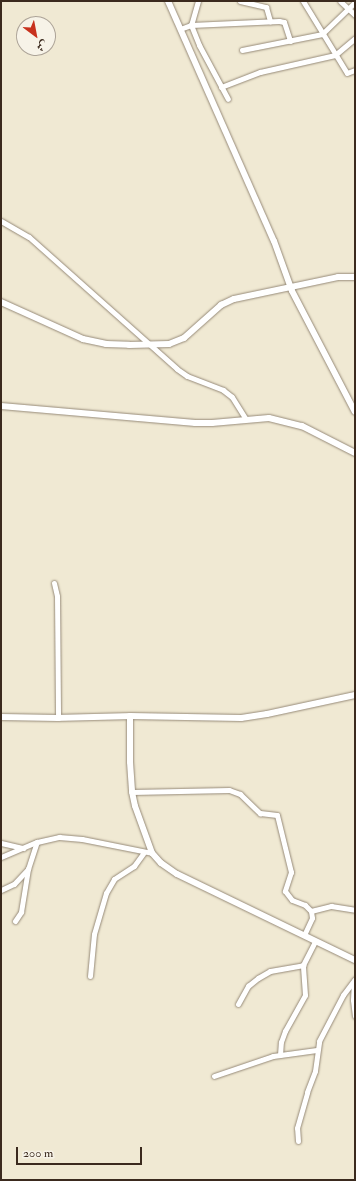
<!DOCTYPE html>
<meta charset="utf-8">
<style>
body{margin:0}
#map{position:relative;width:356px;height:1181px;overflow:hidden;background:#f0e9d3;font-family:"IM FELL Double Pica",Amiri,serif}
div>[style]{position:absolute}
.roads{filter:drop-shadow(0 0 1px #968a78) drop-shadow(0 0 1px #968a78)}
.minor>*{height:5px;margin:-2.5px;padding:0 2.5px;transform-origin:2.5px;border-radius:2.5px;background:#fff}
.tertiary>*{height:6px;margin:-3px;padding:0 3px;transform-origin:3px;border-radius:3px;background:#fff}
span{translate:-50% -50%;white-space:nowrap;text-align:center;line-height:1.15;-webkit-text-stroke:3px #f7f3e8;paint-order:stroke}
.frame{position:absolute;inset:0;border:2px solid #3b2a1e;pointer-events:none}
.north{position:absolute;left:16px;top:16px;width:40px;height:40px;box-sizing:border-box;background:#f7f3e8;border:1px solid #aca397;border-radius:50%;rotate:148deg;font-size:11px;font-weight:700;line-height:16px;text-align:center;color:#3b2a1e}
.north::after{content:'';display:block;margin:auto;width:14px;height:18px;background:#c8321e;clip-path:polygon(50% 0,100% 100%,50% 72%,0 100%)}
.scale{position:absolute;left:16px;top:1147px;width:126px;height:18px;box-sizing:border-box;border:2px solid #3b2a1e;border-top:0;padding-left:5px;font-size:12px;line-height:14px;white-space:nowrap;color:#3b2a1e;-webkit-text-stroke:3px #f7f3e8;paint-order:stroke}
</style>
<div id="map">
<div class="roads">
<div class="minor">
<div style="left:198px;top:1px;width:25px;rotate:106deg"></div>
<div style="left:191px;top:25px;width:22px;rotate:68deg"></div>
<div style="left:199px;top:45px;width:61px;rotate:61.8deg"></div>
<div style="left:240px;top:1px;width:27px;rotate:13deg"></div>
<div style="left:266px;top:7px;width:15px;rotate:74deg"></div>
<div style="left:303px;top:1px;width:84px;rotate:58.6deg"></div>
<div style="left:347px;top:73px;width:9px;rotate:-21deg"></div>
<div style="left:340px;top:1px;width:21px;rotate:43deg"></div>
<div style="left:180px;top:29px;width:12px;rotate:-20deg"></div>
<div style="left:191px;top:25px;width:88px;rotate:-2.6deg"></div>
<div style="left:279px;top:21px;width:5px;rotate:11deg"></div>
<div style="left:284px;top:22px;width:20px;rotate:72deg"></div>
<div style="left:242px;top:50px;width:82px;rotate:-11.3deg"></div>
<div style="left:322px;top:34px;width:46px;rotate:-44.1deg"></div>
<div style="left:221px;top:87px;width:42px;rotate:-21deg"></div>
<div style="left:260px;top:72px;width:77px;rotate:-12.8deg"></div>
<div style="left:335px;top:55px;width:26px;rotate:-40deg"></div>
<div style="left:1px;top:221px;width:32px;rotate:30deg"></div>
<div style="left:29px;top:237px;width:198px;rotate:41.7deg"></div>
<div style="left:177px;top:369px;width:12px;rotate:35deg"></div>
<div style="left:187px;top:376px;width:39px;rotate:21deg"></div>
<div style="left:223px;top:390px;width:11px;rotate:38deg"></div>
<div style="left:232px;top:397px;width:26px;rotate:58deg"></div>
<div style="left:54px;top:583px;width:13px;rotate:77deg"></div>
<div style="left:57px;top:596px;width:122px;rotate:89.5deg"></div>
<div style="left:132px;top:792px;width:97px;rotate:-1.2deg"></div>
<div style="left:229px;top:790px;width:12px;rotate:20deg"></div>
<div style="left:240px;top:794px;width:28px;rotate:44deg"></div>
<div style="left:260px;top:813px;width:17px;rotate:7deg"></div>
<div style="left:277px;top:815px;width:59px;rotate:76.2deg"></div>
<div style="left:291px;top:872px;width:20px;rotate:108deg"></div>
<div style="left:285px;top:891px;width:11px;rotate:52deg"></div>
<div style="left:292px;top:900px;width:14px;rotate:21deg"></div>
<div style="left:305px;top:905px;width:8px;rotate:45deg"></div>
<div style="left:311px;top:911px;width:7px;rotate:82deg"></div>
<div style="left:312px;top:918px;width:19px;rotate:115deg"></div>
<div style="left:1px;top:843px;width:23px;rotate:13deg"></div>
<div style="left:1px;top:857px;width:39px;rotate:-23deg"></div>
<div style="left:37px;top:842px;width:23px;rotate:-13deg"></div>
<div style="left:59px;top:837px;width:23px;rotate:5deg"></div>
<div style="left:82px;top:839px;width:71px;rotate:11.3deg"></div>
<div style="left:1px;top:890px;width:14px;rotate:-25deg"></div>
<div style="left:14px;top:884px;width:21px;rotate:-47deg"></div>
<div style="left:311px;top:911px;width:21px;rotate:-14deg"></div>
<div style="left:331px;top:906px;width:24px;rotate:9deg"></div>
<div style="left:15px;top:921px;width:11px;rotate:-56deg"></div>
<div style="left:21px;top:912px;width:44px;rotate:-80.8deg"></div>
<div style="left:28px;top:869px;width:28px;rotate:-72deg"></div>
<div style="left:90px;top:976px;width:42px;rotate:-84.6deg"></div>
<div style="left:94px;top:934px;width:43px;rotate:-73.7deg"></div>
<div style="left:106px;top:893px;width:16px;rotate:-60deg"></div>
<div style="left:114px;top:879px;width:24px;rotate:-33deg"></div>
<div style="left:134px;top:866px;width:17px;rotate:-54deg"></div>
<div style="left:354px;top:981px;width:19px;rotate:93deg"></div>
<div style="left:353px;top:1000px;width:16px;rotate:83deg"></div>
<div style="left:238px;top:1004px;width:21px;rotate:-61deg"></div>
<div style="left:248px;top:986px;width:13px;rotate:-39deg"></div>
<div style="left:258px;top:978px;width:14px;rotate:-30deg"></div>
<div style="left:270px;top:971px;width:34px;rotate:-10deg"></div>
<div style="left:280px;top:1055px;width:13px;rotate:-86deg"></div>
<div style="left:281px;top:1042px;width:12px;rotate:-70deg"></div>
<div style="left:285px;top:1031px;width:41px;rotate:-60.9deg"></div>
<div style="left:305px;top:995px;width:30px;rotate:-94deg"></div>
<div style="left:303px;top:965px;width:27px;rotate:-63deg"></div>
<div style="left:214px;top:1076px;width:62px;rotate:-18.7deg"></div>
<div style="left:273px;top:1056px;width:44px;rotate:-7.8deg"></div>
<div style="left:298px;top:1141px;width:13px;rotate:-94deg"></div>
<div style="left:297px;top:1128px;width:37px;rotate:-74deg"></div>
<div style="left:307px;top:1092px;width:22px;rotate:-69deg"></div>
<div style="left:315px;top:1071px;width:30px;rotate:-82deg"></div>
<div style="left:319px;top:1041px;width:52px;rotate:-62.4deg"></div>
<div style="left:343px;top:995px;width:20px;rotate:-53deg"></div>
</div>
<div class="tertiary">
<div style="left:168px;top:1px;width:262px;rotate:66.2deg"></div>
<div style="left:274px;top:241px;width:53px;rotate:70.2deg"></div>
<div style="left:292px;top:291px;width:136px;rotate:62.5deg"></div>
<div style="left:1px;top:302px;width:90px;rotate:24.3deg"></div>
<div style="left:83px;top:339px;width:24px;rotate:12deg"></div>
<div style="left:106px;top:344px;width:23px;rotate:2deg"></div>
<div style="left:129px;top:345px;width:40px;rotate:-1.4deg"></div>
<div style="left:169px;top:344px;width:16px;rotate:-22deg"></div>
<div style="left:184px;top:338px;width:50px;rotate:-41.7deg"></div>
<div style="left:221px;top:305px;width:14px;rotate:-25deg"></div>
<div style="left:234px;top:299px;width:106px;rotate:-11.9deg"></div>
<div style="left:338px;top:277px;width:17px"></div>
<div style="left:1px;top:406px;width:195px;rotate:5deg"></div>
<div style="left:195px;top:423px;width:17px"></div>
<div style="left:212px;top:423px;width:57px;rotate:-5deg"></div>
<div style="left:269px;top:418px;width:34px;rotate:14deg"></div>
<div style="left:302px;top:426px;width:59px;rotate:27deg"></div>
<div style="left:355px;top:695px;width:90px;rotate:167.8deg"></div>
<div style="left:267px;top:714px;width:26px;rotate:171deg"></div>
<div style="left:241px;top:718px;width:111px;rotate:-179deg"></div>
<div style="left:130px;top:716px;width:46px;rotate:90deg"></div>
<div style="left:130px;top:762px;width:30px;rotate:86deg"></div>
<div style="left:132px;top:792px;width:14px;rotate:78deg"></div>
<div style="left:135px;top:806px;width:50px;rotate:70.1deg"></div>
<div style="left:152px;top:853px;width:13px;rotate:48deg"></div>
<div style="left:161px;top:863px;width:19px;rotate:35deg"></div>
<div style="left:177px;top:874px;width:198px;rotate:25.8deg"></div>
<div style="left:1px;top:717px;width:57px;rotate:1deg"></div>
<div style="left:58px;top:718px;width:72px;rotate:-1.6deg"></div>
</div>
</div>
<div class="frame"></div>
<div class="north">ش</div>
<div class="scale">200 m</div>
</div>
